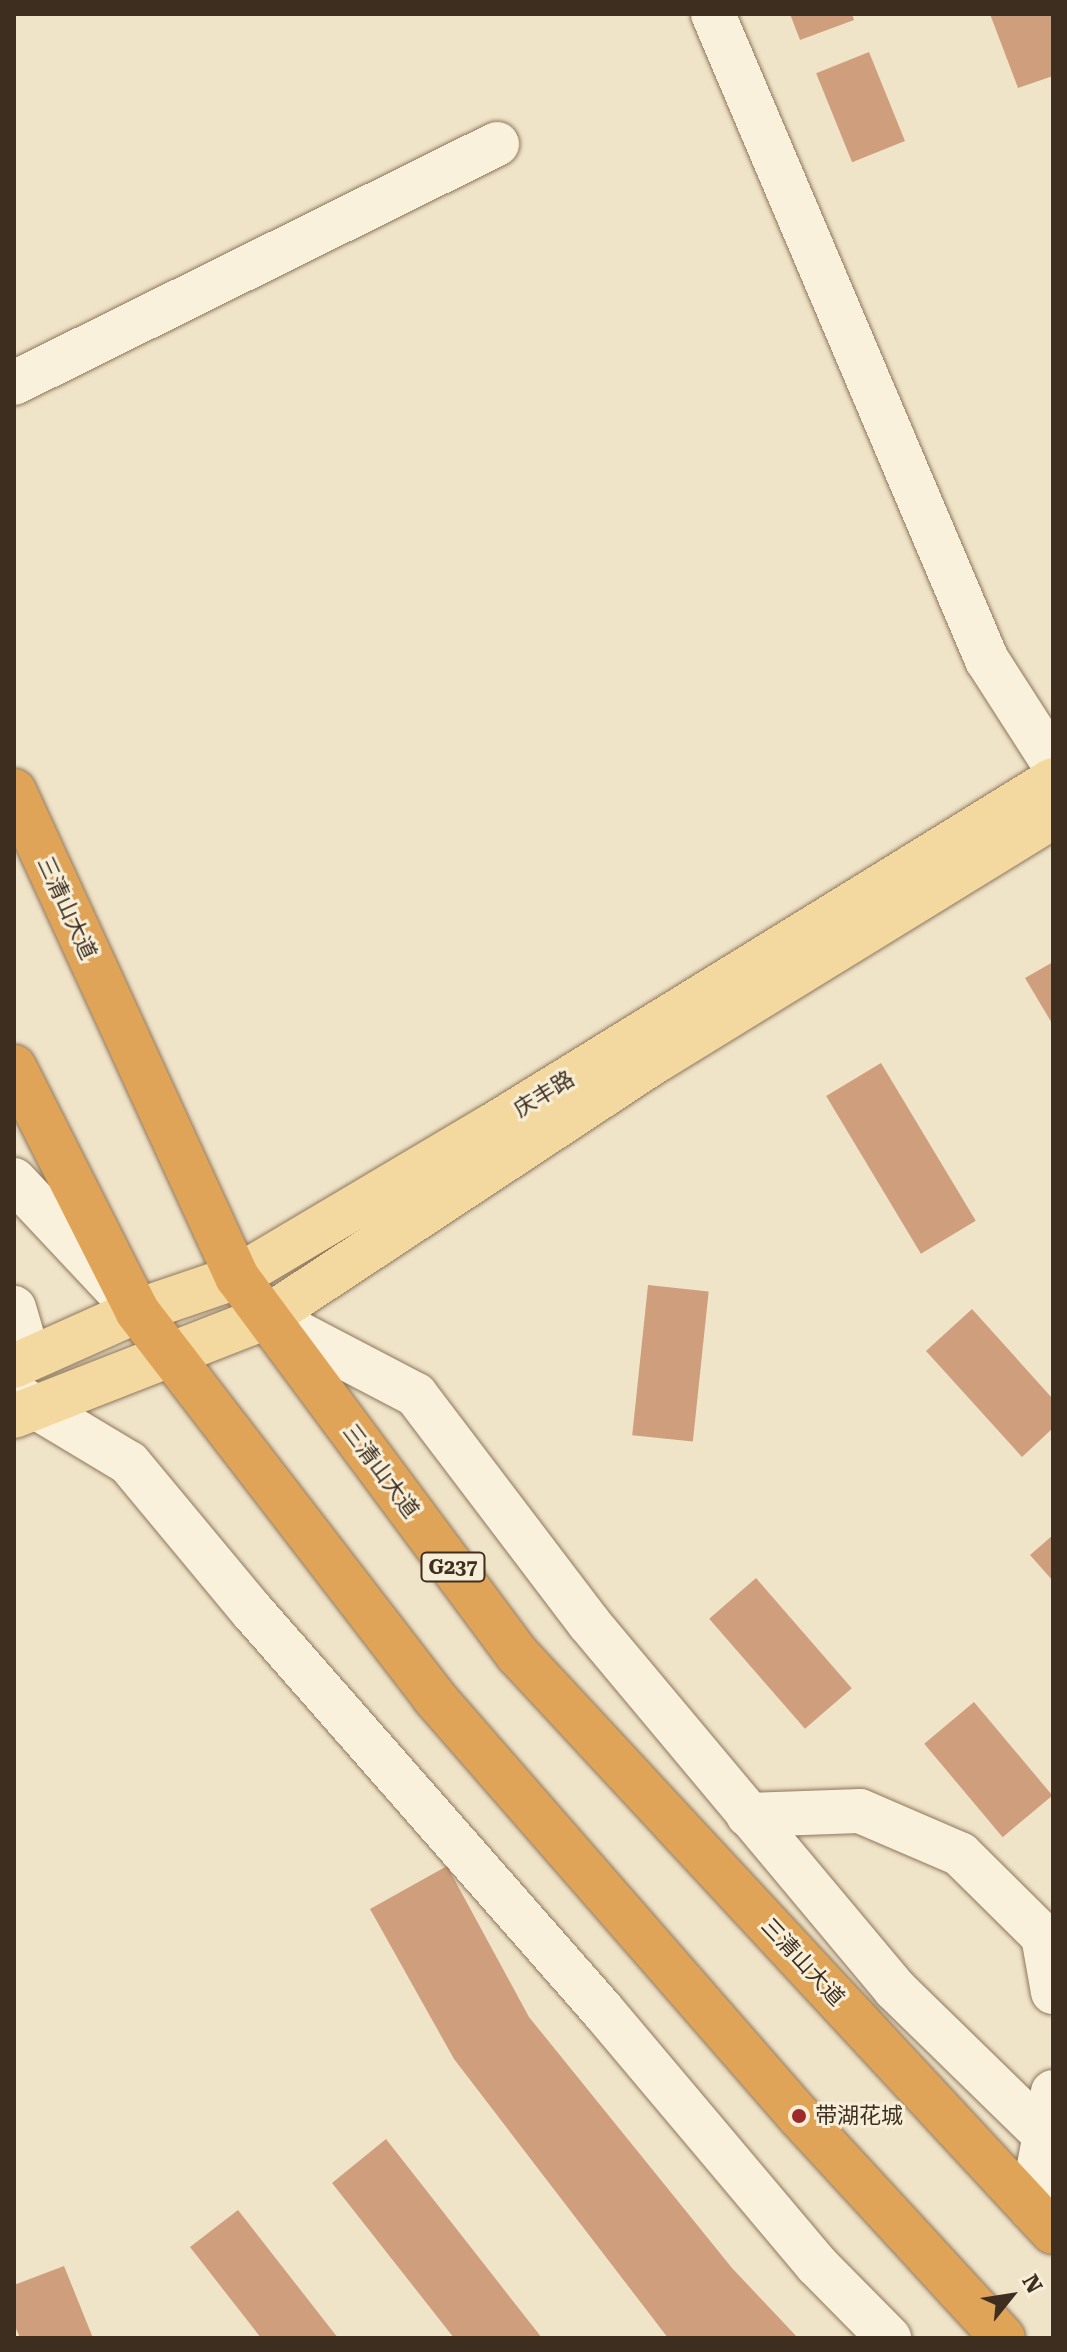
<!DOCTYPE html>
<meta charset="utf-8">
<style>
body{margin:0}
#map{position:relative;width:1067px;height:2352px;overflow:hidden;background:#f0e4c8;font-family:"Roboto Serif","Noto Sans SC",serif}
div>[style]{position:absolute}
.building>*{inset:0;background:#cf9f7d;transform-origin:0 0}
.roads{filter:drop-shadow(0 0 2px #8d765c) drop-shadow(0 0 2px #8d765c)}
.minor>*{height:44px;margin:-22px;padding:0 22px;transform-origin:22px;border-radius:22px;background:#faf1dc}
.major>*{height:44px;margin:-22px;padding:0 22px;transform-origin:22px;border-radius:22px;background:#f3d9a0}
.highway>*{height:44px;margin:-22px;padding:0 22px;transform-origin:22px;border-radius:22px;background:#e0a458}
.dots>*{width:22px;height:22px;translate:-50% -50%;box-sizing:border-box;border:4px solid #f7eed8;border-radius:50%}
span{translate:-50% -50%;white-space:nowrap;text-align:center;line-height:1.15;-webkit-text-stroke:6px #f7eed8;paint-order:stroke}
.shield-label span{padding:2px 6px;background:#f7eed8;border:2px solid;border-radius:6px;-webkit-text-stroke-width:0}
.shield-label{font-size:20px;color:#3d2e20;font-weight:700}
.street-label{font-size:22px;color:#3d2e20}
.poi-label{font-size:22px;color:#3d2e20}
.left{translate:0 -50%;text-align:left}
.frame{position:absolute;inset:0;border:16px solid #3d2e20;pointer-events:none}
.north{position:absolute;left:971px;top:2256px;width:80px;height:80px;-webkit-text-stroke:6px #f7eed8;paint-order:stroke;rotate:60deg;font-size:22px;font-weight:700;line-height:32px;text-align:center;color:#3d2e20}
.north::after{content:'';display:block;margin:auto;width:28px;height:36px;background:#3d2e20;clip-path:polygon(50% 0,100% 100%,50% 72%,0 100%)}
</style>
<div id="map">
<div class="building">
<div style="clip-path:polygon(790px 14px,852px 14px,854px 20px,800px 40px)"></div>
<div style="clip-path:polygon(990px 14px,1053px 14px,1053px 76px,1018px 88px)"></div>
<div style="left:869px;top:52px;width:96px;height:57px;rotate:68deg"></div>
<div style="clip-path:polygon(1053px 962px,1053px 1025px,1025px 978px)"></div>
<div style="left:881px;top:1063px;width:184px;height:64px;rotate:59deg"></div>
<div style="left:648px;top:1285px;width:61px;height:151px;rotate:6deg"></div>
<div style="clip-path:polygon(972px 1309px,1053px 1399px,1053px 1428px,1022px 1457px,926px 1351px)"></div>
<div style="clip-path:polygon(1053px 1535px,1053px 1581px,1030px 1555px)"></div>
<div style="left:756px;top:1578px;width:146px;height:62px;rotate:49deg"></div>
<div style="left:974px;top:1702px;width:122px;height:65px;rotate:50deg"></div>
<div style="clip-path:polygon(447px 1866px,529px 2017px,732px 2268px,798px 2338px,668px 2338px,454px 2059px,370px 1909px)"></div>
<div style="clip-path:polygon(386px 2139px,542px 2338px,454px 2338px,332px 2183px)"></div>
<div style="clip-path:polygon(238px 2210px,338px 2338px,261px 2338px,190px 2247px)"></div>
<div style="clip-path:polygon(64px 2266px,93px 2338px,20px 2338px,14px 2324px,14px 2285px)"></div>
</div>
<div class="roads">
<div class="minor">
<div style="left:713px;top:14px;width:702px;rotate:67.02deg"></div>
<div style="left:987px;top:660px;width:122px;rotate:57.3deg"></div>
<div style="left:14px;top:383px;width:539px;rotate:-26.33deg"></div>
<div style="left:14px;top:1180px;width:162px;rotate:46.8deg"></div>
<div style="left:14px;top:1308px;width:53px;rotate:73.6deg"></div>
<div style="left:267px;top:1317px;width:168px;rotate:27.6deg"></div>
<div style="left:416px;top:1395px;width:286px;rotate:52.8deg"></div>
<div style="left:589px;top:1623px;width:477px;rotate:50.1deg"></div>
<div style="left:895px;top:1989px;width:221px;rotate:44.3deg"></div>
<div style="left:14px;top:1394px;width:134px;rotate:31deg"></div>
<div style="left:129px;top:1463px;width:192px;rotate:50.3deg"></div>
<div style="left:252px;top:1611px;width:532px;rotate:48.73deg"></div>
<div style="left:603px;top:2011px;width:332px;rotate:49.9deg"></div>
<div style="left:817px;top:2265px;width:103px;rotate:45.4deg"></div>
<div style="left:748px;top:1815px;width:112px;rotate:-2deg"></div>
<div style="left:860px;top:1811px;width:109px;rotate:23.3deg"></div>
<div style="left:960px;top:1854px;width:117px;rotate:44.7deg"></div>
<div style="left:1043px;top:1936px;width:57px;rotate:79.9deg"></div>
<div style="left:1031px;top:2208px;width:118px;rotate:-79.3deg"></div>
</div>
<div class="major">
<div style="left:14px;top:1366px;width:135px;rotate:-24.1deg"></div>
<div style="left:137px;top:1311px;width:106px;rotate:-18.8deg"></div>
<div style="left:237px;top:1277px;width:294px;rotate:-30.7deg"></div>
<div style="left:490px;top:1127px;width:661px;rotate:-31.65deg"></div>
<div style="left:14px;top:1416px;width:272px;rotate:-21.4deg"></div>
<div style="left:267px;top:1317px;width:469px;rotate:-33.4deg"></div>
<div style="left:659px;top:1059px;width:462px;rotate:-31.6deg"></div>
</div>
<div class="highway">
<div style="left:14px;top:791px;width:535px;rotate:65.35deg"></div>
<div style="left:237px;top:1277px;width:470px;rotate:53.4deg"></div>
<div style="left:517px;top:1654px;width:788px;rotate:47.16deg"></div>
<div style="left:14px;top:1067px;width:273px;rotate:63.2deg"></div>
<div style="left:137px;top:1311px;width:486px;rotate:52.4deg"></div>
<div style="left:433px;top:1696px;width:557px;rotate:48.93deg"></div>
<div style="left:799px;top:2116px;width:301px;rotate:47.4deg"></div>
</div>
</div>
<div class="dots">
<div style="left:799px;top:2116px;background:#9e2a2b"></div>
</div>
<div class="shield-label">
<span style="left:453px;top:1567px">G237</span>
</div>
<div class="street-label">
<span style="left:67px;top:908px;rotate:65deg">三清山大道</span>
<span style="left:544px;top:1094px;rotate:-32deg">庆丰路</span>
<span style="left:381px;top:1471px;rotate:53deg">三清山大道</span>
<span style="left:803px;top:1962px;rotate:47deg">三清山大道</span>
</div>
<div class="poi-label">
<span class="left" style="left:815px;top:2116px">带湖花城</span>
</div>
<div class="frame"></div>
<div class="north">N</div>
</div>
